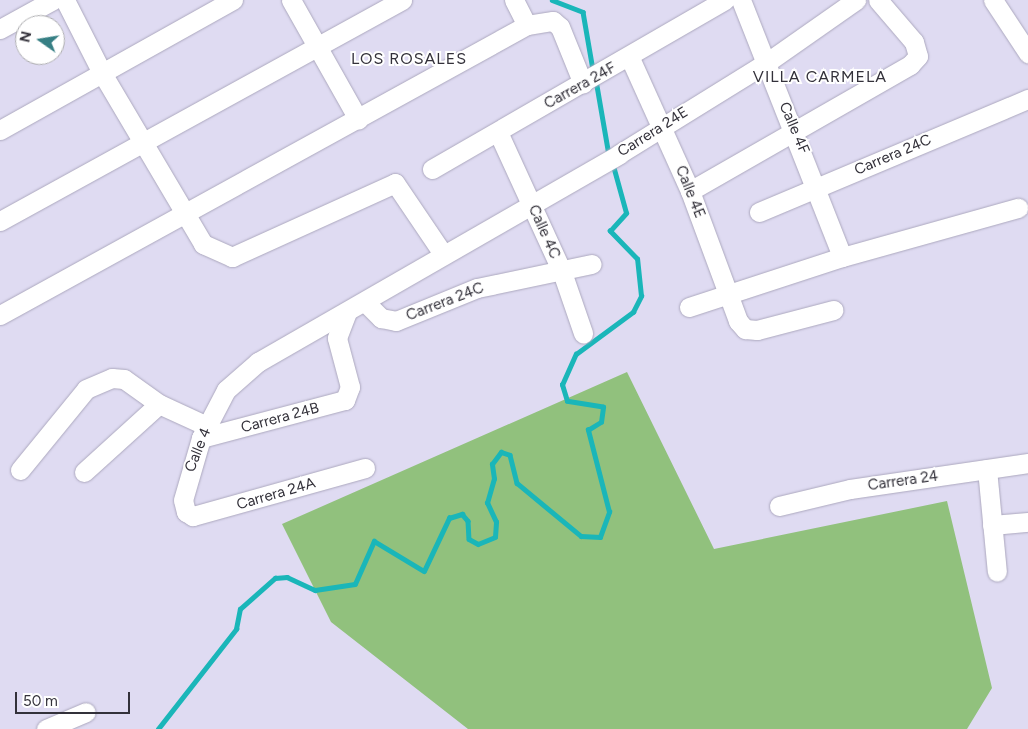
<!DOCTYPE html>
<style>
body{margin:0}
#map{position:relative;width:1028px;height:729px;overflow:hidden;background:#dfdbf2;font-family:Figtree,sans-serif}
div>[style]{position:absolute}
.green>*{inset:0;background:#91c17d}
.stream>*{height:4.5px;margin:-2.25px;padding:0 2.25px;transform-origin:2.25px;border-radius:2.25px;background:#1ab6b9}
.roads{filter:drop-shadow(0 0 1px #aca8be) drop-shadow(0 0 1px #aca8be)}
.minor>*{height:19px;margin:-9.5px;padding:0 9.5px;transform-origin:9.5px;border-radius:9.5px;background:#fff}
span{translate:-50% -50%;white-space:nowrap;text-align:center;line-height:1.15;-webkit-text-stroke:4px #fff;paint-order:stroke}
.street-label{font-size:15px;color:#33313a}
.neighbourhood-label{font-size:16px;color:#33313a;letter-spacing:1px}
.north{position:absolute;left:15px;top:15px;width:50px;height:50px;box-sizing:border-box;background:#fff;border:1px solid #adadb0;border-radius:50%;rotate:283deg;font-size:14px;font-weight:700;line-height:20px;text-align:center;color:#33313a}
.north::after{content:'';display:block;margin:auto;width:18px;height:22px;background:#367f84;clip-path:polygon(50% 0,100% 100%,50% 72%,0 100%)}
.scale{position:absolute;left:15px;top:692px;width:115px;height:22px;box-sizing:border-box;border:2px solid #33313a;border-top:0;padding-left:6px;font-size:15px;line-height:18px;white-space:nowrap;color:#33313a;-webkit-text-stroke:4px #fff;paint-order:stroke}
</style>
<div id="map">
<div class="green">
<div style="clip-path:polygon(627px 372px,714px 549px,947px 501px,992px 688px,967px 729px,468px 729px,331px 622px,282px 524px)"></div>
</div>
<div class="stream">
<div style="left:552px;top:0;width:33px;rotate:21deg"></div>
<div style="left:583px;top:12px;width:59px;rotate:80.2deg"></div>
<div style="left:596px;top:80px;width:76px;rotate:80.2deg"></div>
<div style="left:158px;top:729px;width:127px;rotate:-52deg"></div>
<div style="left:236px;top:629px;width:20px;rotate:-79deg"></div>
<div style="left:240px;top:609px;width:47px;rotate:-41.5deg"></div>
<div style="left:275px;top:578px;width:12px;rotate:-5deg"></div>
<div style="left:287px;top:577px;width:31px;rotate:25deg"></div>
<div style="left:315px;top:590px;width:40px;rotate:-8.5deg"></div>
<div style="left:355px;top:584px;width:47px;rotate:-66.2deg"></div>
<div style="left:374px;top:541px;width:58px;rotate:31deg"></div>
<div style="left:424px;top:571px;width:59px;rotate:-64.7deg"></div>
<div style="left:449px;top:518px;width:14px;rotate:-17deg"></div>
<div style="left:462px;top:514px;width:9px;rotate:49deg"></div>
<div style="left:468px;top:521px;width:18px;rotate:87deg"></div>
<div style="left:469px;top:539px;width:10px;rotate:29deg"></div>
<div style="left:478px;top:544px;width:18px;rotate:-22deg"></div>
<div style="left:495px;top:537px;width:15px;rotate:-86deg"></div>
<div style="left:496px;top:522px;width:21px;rotate:-115deg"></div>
<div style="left:487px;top:503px;width:25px;rotate:-74deg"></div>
<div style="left:494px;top:479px;width:15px;rotate:-98deg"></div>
<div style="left:492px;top:464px;width:15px;rotate:-53deg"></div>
<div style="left:501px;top:452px;width:9px;rotate:18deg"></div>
<div style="left:510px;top:455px;width:29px;rotate:76deg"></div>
<div style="left:517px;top:483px;width:83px;rotate:39.6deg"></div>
<div style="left:581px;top:536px;width:19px;rotate:3deg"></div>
<div style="left:600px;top:537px;width:27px;rotate:-70deg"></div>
<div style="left:609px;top:512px;width:85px;rotate:-104.4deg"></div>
<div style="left:588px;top:430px;width:15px;rotate:-32deg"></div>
<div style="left:601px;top:422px;width:15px;rotate:-82deg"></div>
<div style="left:603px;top:407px;width:36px;rotate:-171deg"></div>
<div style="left:567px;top:401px;width:17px;rotate:-107deg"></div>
<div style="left:562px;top:385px;width:34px;rotate:-66deg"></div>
<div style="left:576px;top:354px;width:71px;rotate:-36.4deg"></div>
<div style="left:633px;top:312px;width:18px;rotate:-63deg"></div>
<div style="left:641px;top:296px;width:37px;rotate:-96deg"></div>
<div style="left:637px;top:259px;width:39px;rotate:-134deg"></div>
<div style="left:610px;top:231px;width:24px;rotate:-48deg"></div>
<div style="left:626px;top:213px;width:53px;rotate:-105.4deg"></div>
</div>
<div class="roads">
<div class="minor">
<div style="left:65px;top:0;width:82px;rotate:63.1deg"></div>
<div style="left:102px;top:73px;width:199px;rotate:59.4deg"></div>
<div style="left:203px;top:244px;width:32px;rotate:24deg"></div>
<div style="left:232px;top:257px;width:179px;rotate:-24.4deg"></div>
<div style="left:395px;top:183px;width:86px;rotate:55.9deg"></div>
<div style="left:291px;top:0;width:137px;rotate:60.6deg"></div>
<div style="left:514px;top:0;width:28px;rotate:63deg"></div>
<div style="left:741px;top:0;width:276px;rotate:68.5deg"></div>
<div style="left:993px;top:0;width:64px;rotate:56.6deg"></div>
<div style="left:0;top:29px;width:60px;rotate:-28.7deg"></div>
<div style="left:630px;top:58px;width:146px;rotate:65.7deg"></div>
<div style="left:690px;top:191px;width:139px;rotate:69.7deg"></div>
<div style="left:738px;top:321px;width:11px;rotate:49deg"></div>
<div style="left:745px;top:329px;width:12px;rotate:5deg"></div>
<div style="left:757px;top:330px;width:79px;rotate:-14.7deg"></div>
<div style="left:0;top:130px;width:267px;rotate:-29.2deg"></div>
<div style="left:498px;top:132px;width:154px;rotate:65.4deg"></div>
<div style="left:562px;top:272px;width:65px;rotate:71deg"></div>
<div style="left:432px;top:169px;width:338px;rotate:-30deg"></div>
<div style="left:690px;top:191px;width:254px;rotate:-29.8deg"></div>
<div style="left:910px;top:65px;width:12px;rotate:-48deg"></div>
<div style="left:918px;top:56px;width:15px;rotate:-106deg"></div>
<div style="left:914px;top:42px;width:55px;rotate:-130.6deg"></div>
<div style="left:759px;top:212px;width:292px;rotate:-22.8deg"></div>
<div style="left:0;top:221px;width:459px;rotate:-28.8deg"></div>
<div style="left:365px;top:302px;width:23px;rotate:45deg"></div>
<div style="left:381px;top:318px;width:15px;rotate:11deg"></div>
<div style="left:396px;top:321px;width:87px;rotate:-22.2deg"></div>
<div style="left:477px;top:288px;width:117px;rotate:-11.8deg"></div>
<div style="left:689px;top:307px;width:161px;rotate:-18.1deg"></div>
<div style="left:842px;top:257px;width:183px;rotate:-15.6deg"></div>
<div style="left:0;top:315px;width:602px;rotate:-28.82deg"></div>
<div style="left:527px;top:25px;width:26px;rotate:-9deg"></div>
<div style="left:553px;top:21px;width:9px;rotate:41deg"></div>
<div style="left:560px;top:27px;width:61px;rotate:68deg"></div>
<div style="left:201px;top:438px;width:149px;rotate:-14.8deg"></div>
<div style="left:345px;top:400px;width:14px;rotate:-69deg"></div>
<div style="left:350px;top:387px;width:51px;rotate:-104.9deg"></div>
<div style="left:337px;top:338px;width:26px;rotate:-69deg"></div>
<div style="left:365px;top:468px;width:179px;rotate:164.4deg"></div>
<div style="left:193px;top:516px;width:8px;rotate:-150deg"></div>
<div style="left:186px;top:512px;width:12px;rotate:-104deg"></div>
<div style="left:183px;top:500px;width:65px;rotate:-73.8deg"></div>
<div style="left:201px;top:438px;width:54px;rotate:-62.5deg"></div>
<div style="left:226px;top:390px;width:43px;rotate:-41.2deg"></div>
<div style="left:258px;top:362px;width:417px;rotate:-29.9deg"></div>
<div style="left:619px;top:154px;width:173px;rotate:-31.8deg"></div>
<div style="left:766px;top:63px;width:110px;rotate:-35deg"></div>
<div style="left:987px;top:469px;width:103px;rotate:84.5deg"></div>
<div style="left:20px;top:470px;width:104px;rotate:-50.8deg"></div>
<div style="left:86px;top:389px;width:28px;rotate:-23deg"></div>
<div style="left:112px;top:378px;width:12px;rotate:5deg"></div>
<div style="left:124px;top:379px;width:43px;rotate:35.5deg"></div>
<div style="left:159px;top:404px;width:53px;rotate:24.6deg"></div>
<div style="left:84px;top:472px;width:101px;rotate:-42.2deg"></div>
<div style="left:779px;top:506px;width:73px;rotate:-13.5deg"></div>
<div style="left:850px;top:489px;width:180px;rotate:-8.3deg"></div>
<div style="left:992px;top:525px;width:36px;rotate:-5deg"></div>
<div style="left:46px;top:729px;width:43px;rotate:-23deg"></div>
</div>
</div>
<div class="street-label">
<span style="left:580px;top:86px;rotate:-29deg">Carrera 24F</span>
<span style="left:794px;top:128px;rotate:67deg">Calle 4F</span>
<span style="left:653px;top:132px;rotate:-32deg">Carrera 24E</span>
<span style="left:893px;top:155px;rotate:-23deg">Carrera 24C</span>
<span style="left:690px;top:192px;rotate:68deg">Calle 4E</span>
<span style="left:544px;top:232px;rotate:66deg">Calle 4C</span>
<span style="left:445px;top:302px;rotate:-21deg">Carrera 24C</span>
<span style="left:280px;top:418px;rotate:-15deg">Carrera 24B</span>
<span style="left:198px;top:450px;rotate:-68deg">Calle 4</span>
<span style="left:903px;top:481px;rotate:-8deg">Carrera 24</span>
<span style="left:276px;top:494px;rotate:-16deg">Carrera 24A</span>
</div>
<div class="neighbourhood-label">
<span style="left:409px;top:59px">LOS ROSALES</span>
<span style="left:820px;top:77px">VILLA CARMELA</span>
</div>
<div class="north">N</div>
<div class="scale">50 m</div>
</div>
